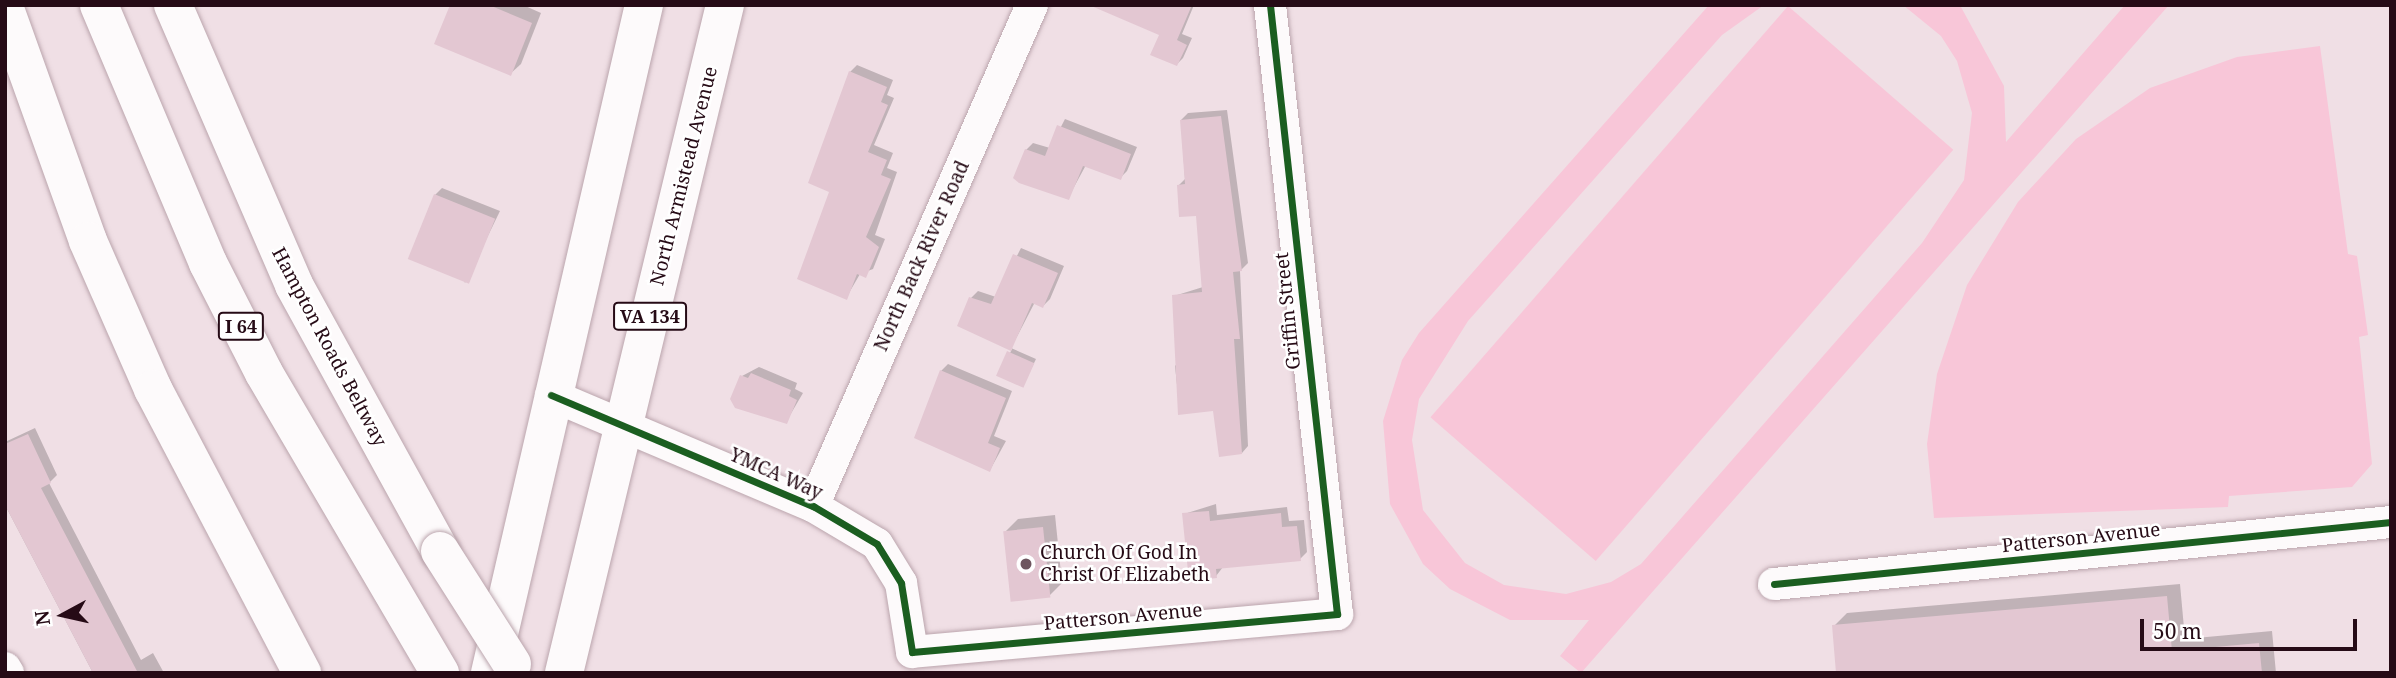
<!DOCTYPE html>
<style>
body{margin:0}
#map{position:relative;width:2396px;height:678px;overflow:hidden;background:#f0dfe5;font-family:"Noto Serif",serif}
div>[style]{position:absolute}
.green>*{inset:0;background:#f8c6d8;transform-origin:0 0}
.shadow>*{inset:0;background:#0003}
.building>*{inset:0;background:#e3c7d2;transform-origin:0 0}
.roads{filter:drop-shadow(0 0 2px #bba5ad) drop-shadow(0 0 2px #bba5ad)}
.street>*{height:32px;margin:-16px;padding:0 16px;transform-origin:16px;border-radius:16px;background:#fdfafb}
.primary>*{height:38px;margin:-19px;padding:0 19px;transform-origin:19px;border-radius:19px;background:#fdfafb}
.highway>*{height:38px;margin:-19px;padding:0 19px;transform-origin:19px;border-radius:19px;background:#fdfafb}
.bridges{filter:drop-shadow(0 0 2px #bba5ad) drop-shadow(0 0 2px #bba5ad)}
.highway-bridge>*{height:38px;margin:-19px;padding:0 19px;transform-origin:19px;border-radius:19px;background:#fdfafb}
.cycleway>*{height:7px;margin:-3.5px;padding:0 3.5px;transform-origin:3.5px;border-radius:3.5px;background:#1b5e20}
.dots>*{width:19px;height:19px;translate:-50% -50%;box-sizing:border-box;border:4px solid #fff;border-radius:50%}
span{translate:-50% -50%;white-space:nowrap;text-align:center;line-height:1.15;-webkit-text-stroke:5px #fff;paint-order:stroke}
.shield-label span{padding:2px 5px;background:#fff;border:2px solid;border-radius:5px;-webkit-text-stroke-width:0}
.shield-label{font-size:18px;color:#260b16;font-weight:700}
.street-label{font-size:19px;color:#260b16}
.poi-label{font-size:19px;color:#260b16}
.left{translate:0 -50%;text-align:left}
.frame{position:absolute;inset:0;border:7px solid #260b16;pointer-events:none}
.north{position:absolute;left:28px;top:580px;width:70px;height:70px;-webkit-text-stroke:5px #fff;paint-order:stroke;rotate:262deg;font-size:19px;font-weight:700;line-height:28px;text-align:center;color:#260b16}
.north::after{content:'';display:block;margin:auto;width:24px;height:32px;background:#260b16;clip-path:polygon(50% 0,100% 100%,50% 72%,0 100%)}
.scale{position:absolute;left:2140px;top:619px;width:217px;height:32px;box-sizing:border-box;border:4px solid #260b16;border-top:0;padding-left:9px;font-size:21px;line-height:24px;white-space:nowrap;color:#260b16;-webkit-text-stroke:5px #fff;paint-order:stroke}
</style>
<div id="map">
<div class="green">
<div style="clip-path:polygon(1709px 5px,1764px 5px,1722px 35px,1468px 321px,1419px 399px,1412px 440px,1423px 510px,1465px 563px,1504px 585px,1566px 594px,1611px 582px,1641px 564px,1922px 243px,1964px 180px,1972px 113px,1957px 61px,1941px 36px,1903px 5px,1961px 7px,2004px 86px,2006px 142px,2125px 5px,2169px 5px,1581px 673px,1560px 656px,1589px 620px,1510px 620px,1450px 589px,1423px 564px,1390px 504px,1383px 421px,1402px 360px,1419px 333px)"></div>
<div style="left:1788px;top:6px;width:219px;height:545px;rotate:41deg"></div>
<div style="clip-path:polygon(2320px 46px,2348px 254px,2357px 256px,2368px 335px,2359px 337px,2372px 464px,2352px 487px,2229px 496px,2228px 507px,1934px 518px,1927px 444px,1937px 374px,1967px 285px,2018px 202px,2076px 139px,2150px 88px,2237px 57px)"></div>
</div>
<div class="shadow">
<div style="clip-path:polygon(452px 5px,523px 5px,541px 13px,521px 64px,510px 74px)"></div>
<div style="clip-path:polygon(1110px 5px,1194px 5px,1182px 34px,1192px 38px,1183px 58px,1177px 64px,1161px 34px)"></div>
<div style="clip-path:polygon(857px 65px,893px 80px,887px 95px,894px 98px,874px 145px,893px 153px,887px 168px,897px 172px,875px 235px,885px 239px,873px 269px,860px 274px,846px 298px,831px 191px,850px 72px)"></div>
<div style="clip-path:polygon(1227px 110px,1248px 263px,1240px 271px,1248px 446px,1242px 453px,1215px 409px,1180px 413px,1175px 366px,1180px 360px,1174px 296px,1203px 287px,1197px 214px,1178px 186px,1185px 179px,1181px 120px,1188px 113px)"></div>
<div style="clip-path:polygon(1065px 119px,1137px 147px,1127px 171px,1120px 178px,1086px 165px,1068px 198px,1026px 150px,1033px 143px,1050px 148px)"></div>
<div style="clip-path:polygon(442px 188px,500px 211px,465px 283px,435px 195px)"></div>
<div style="clip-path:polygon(1021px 248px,1064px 266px,1050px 299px,1043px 306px,1035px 302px,1011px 348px,1036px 359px,1023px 386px,999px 375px,1012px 349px,971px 298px,978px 291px,996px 297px)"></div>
<div style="clip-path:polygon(948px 364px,1012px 391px,994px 436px,1006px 441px,990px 470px,941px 371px)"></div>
<div style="clip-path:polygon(759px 367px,797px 383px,795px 389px,803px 393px,786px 422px,742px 376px)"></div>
<div style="clip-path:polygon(35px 428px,57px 475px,49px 483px,141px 660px,153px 653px,164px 673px,93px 673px,5px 505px,5px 442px)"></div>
<div style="clip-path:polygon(1216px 504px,1217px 515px,1287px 507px,1289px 521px,1304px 520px,1307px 552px,1300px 559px,1223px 567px,1216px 576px,1184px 514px)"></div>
<div style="clip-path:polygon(1055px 515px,1062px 583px,1049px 596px,1005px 532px,1018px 519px)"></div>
<div style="clip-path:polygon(2180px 584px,2185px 639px,2272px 631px,2276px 673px,1838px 673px,1834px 626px,1847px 613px)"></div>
</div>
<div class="building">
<div style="clip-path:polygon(450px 5px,489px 5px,532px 23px,511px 76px,434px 44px)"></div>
<div style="clip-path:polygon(1089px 5px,1192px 5px,1177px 40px,1187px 45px,1177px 66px,1150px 55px,1159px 35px)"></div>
<div style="clip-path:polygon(849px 71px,887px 87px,881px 102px,888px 105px,868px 152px,887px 160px,881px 175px,891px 179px,866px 237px,879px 247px,866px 278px,857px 274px,847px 300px,797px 279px,829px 192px,808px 183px)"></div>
<div style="clip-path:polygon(1221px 116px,1242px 271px,1233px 272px,1240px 339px,1234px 339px,1242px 454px,1219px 457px,1213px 411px,1178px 415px,1172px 295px,1202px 292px,1196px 216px,1179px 217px,1177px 185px,1185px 184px,1180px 120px)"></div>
<div style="clip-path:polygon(1057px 125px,1131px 154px,1121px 180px,1083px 166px,1069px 200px,1019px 183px,1013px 178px,1025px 149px,1045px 156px)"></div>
<div style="left:434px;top:194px;width:66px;height:70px;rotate:22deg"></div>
<div style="clip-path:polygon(1013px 254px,1058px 273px,1043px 308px,1032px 303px,1011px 351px,957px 326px,969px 297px,991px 304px)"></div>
<div style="left:1007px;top:351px;width:30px;height:27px;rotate:24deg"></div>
<div style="clip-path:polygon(940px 370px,1006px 398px,988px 443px,1000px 448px,990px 472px,914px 438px)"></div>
<div style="clip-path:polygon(751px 373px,791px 390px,789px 396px,797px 400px,787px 424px,735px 408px,730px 399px,740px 375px,748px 378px)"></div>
<div style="clip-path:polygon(28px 434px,51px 483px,41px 488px,138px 673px,93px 673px,5px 505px,5px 444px)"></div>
<div style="clip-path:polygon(1209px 511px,1210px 521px,1281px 513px,1282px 527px,1297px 526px,1301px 561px,1216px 569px,1217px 578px,1189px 581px,1182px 513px)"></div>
<div style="left:1043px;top:527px;width:71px;height:40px;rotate:84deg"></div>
<div style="clip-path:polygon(2167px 596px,2172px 651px,2259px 643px,2262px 673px,1836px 673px,1832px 625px)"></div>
</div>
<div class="roads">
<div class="street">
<div style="left:551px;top:395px;width:285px;rotate:23deg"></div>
<div style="left:813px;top:506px;width:74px;rotate:30.7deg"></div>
<div style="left:877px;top:544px;width:46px;rotate:58.4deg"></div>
<div style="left:901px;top:583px;width:70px;rotate:80.9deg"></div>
<div style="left:912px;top:652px;width:427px;rotate:-5.1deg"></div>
<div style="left:1337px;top:614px;width:613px;rotate:-96.28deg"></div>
<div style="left:813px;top:506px;width:547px;rotate:-66.39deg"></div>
<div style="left:1774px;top:584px;width:620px;rotate:-5.74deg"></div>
<div style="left:5px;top:668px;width:6px;rotate:59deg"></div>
</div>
<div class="primary">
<div style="left:490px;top:673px;width:686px;rotate:-77.02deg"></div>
<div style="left:564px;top:673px;width:687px;rotate:-76.45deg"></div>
</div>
<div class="highway">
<div style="left:99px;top:5px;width:280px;rotate:67.1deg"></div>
<div style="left:208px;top:263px;width:123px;rotate:63deg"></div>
<div style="left:264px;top:373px;width:348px;rotate:59.6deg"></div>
<div style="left:173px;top:5px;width:305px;rotate:66.6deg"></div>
<div style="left:294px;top:285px;width:303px;rotate:61.2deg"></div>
<div style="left:5px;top:9px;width:246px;rotate:70.3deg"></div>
<div style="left:88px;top:241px;width:162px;rotate:66.3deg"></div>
<div style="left:153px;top:389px;width:321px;rotate:62.3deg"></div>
</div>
</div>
<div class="bridges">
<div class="highway-bridge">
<div style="left:440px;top:551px;width:134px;rotate:57.5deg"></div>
</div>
</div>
<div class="cycleway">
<div style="left:551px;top:395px;width:285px;rotate:23deg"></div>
<div style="left:813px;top:506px;width:74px;rotate:30.7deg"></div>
<div style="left:877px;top:544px;width:46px;rotate:58.4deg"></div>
<div style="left:901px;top:583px;width:70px;rotate:80.9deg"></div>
<div style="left:912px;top:652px;width:427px;rotate:-5.1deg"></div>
<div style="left:1337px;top:614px;width:613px;rotate:-96.28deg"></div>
<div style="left:1774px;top:584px;width:620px;rotate:-5.74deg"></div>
</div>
<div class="dots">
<div style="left:1026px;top:564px;background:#6d555e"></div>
</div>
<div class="shield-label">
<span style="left:650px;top:316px">VA 134</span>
<span style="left:241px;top:326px">I 64</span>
</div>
<div class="street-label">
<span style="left:684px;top:176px;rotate:-76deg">North Armistead Avenue</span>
<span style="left:922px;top:256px;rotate:-66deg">North Back River Road</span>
<span style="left:1288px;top:311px;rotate:-96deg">Griffin Street</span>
<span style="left:329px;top:347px;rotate:62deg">Hampton Roads Beltway</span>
<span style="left:776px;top:474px;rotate:24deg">YMCA Way</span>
<span style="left:2081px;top:538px;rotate:-6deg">Patterson Avenue</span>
<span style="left:1123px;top:617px;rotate:-5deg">Patterson Avenue</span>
</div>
<div class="poi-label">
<span class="left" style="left:1040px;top:564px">Church Of God In<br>Christ Of Elizabeth</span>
</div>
<div class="frame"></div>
<div class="north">N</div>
<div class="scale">50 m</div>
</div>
